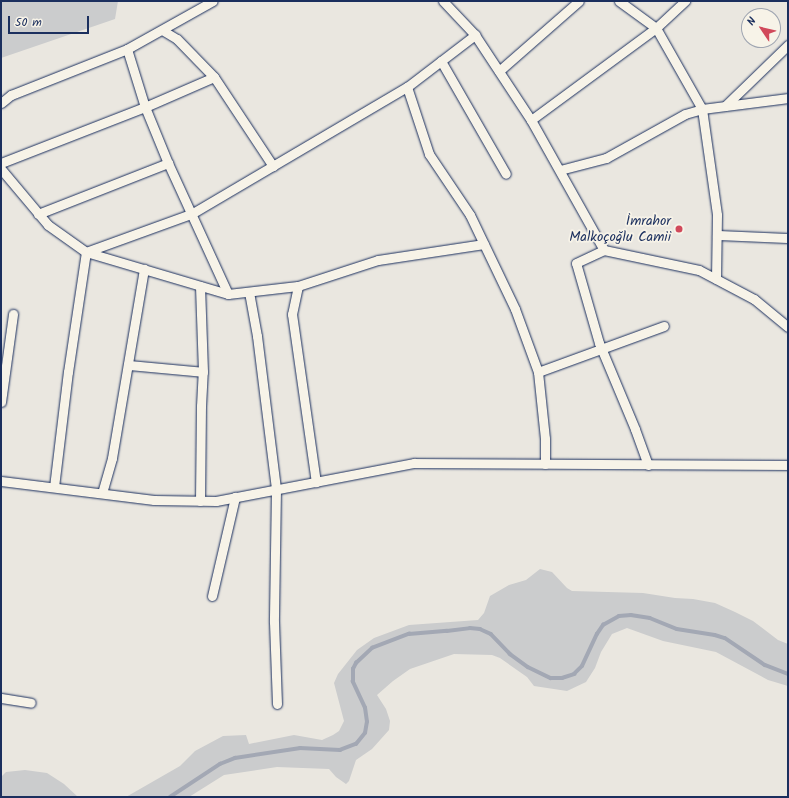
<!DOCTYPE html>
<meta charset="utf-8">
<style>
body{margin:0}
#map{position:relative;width:789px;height:798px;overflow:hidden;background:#eae7e0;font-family:Kalam,sans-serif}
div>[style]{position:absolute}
.green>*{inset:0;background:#cbcccd}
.stream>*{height:3.5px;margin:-1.75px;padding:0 1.75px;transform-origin:1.75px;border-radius:1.75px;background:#a3a8b4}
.roads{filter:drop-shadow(0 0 1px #1b2f5e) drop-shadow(0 0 1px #1b2f5e)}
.minor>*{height:9px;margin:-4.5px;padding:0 4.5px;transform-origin:4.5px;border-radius:4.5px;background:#f7f3e8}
.dots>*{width:11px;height:11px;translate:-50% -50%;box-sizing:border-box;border:2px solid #f7f3e8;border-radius:50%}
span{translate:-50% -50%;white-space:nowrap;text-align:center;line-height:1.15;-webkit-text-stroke:3.5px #f7f3e8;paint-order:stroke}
.poi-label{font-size:14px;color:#1b2f5e}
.right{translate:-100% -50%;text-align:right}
.frame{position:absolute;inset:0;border:2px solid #1b2f5e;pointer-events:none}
.north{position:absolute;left:741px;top:8px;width:40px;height:40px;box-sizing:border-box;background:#f7f3e8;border:1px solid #9fa5b1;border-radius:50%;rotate:305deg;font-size:11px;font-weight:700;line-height:16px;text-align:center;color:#1b2f5e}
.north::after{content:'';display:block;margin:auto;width:14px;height:18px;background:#d1495b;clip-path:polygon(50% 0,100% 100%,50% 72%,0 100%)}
.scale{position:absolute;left:8px;top:16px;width:81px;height:18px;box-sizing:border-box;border:2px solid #1b2f5e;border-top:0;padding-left:5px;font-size:12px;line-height:14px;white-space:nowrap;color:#1b2f5e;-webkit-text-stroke:3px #f7f3e8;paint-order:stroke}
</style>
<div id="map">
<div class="green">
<div style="clip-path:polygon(1px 1px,118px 1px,115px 19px,1px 58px)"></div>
<div style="clip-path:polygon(540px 569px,552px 572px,567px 588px,572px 591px,643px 593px,675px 598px,693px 599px,715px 603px,735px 612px,753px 621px,778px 640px,788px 644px,788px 686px,768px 680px,716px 652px,663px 641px,627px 628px,612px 634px,601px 652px,595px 668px,586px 682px,567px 691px,534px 686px,527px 677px,500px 658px,492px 655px,454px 654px,410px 669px,393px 681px,377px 695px,386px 709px,390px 721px,389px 730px,372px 749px,356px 760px,349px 781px,346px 784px,336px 777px,329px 769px,277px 767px,224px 775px,189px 797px,126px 797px,180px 766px,195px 751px,223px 736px,246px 735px,249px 744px,294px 735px,322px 740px,333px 735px,339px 731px,344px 721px,334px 683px,338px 674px,357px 650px,374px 638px,409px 625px,478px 620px,484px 613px,490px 596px,509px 585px,526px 580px)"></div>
<div style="clip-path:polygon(25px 770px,47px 773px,64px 784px,78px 797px,1px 797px,1px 777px,6px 772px)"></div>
</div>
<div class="stream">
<div style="left:170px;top:797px;width:60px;rotate:-33.4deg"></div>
<div style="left:220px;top:764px;width:16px;rotate:-22deg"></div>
<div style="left:235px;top:758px;width:66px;rotate:-8.7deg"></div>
<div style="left:300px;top:748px;width:40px;rotate:2.9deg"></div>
<div style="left:340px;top:750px;width:17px;rotate:-21deg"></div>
<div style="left:356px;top:744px;width:14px;rotate:-51deg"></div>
<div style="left:365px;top:733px;width:11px;rotate:-80deg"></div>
<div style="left:367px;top:722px;width:14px;rotate:-98deg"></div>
<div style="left:365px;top:708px;width:29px;rotate:-115deg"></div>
<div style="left:353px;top:682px;width:13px;rotate:-90deg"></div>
<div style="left:353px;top:669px;width:7px;rotate:-63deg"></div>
<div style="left:356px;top:663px;width:22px;rotate:-43deg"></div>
<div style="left:372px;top:648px;width:40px;rotate:-21deg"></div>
<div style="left:409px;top:634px;width:38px;rotate:-5deg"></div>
<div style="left:447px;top:631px;width:23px;rotate:-7deg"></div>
<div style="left:470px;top:628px;width:10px;rotate:6deg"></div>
<div style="left:480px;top:629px;width:12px;rotate:24deg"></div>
<div style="left:491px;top:634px;width:28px;rotate:46deg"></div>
<div style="left:510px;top:654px;width:22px;rotate:36deg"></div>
<div style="left:528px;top:667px;width:25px;rotate:26deg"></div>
<div style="left:551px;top:678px;width:11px"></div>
<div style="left:562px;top:678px;width:13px;rotate:-18deg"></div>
<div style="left:574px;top:674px;width:11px;rotate:-45deg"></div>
<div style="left:582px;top:666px;width:35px;rotate:-65deg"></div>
<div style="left:597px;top:634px;width:11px;rotate:-56deg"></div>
<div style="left:603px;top:625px;width:18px;rotate:-29deg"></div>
<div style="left:619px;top:616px;width:12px;rotate:-5deg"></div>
<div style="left:631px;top:615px;width:19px;rotate:9deg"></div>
<div style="left:650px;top:618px;width:29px;rotate:22deg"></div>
<div style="left:677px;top:629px;width:38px;rotate:9deg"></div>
<div style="left:715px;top:635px;width:10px;rotate:17deg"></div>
<div style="left:725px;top:638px;width:48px;rotate:34deg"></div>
<div style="left:765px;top:665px;width:25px;rotate:21deg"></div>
</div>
<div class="roads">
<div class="minor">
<div style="left:443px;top:1px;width:47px;rotate:46.7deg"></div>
<div style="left:475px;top:35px;width:102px;rotate:56.6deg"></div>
<div style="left:531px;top:120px;width:149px;rotate:60.7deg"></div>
<div style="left:619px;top:1px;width:46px;rotate:36.1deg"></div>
<div style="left:656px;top:28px;width:93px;rotate:60.4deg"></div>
<div style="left:702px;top:109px;width:107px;rotate:81.9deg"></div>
<div style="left:717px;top:215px;width:64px;rotate:90.9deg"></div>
<div style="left:162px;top:30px;width:17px;rotate:31deg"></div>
<div style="left:177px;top:39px;width:53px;rotate:45.8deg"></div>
<div style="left:214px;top:77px;width:107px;rotate:56.5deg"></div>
<div style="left:127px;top:49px;width:61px;rotate:72.8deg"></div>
<div style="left:145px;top:107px;width:61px;rotate:67.7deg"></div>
<div style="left:168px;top:163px;width:144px;rotate:65.4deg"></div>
<div style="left:441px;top:61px;width:130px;rotate:60.1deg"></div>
<div style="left:499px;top:71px;width:106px;rotate:-41.2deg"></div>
<div style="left:407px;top:87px;width:71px;rotate:71.8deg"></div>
<div style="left:429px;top:154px;width:73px;rotate:56.1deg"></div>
<div style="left:470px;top:215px;width:104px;rotate:64.4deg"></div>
<div style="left:515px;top:309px;width:67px;rotate:69.9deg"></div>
<div style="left:538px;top:372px;width:67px;rotate:84deg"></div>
<div style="left:545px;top:439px;width:25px;rotate:90deg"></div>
<div style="left:1px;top:103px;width:13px;rotate:-39deg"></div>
<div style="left:11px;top:95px;width:125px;rotate:-21.6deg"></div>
<div style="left:127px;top:49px;width:98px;rotate:-29.2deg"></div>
<div style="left:725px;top:106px;width:88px;rotate:-44.1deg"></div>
<div style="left:531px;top:120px;width:155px;rotate:-36.4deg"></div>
<div style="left:656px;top:28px;width:40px;rotate:-43deg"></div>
<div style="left:1px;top:163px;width:155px;rotate:-21.3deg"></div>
<div style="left:145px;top:107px;width:75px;rotate:-23.5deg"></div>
<div style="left:1px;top:169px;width:73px;rotate:50deg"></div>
<div style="left:48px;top:225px;width:47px;rotate:35.4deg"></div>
<div style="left:86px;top:252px;width:148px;rotate:16.5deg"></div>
<div style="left:228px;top:294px;width:70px;rotate:-6.5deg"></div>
<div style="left:298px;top:286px;width:84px;rotate:-18deg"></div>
<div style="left:378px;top:260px;width:107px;rotate:-8.6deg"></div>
<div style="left:560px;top:170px;width:48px;rotate:-14.6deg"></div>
<div style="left:606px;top:158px;width:90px;rotate:-29.1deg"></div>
<div style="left:685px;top:114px;width:18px;rotate:-16deg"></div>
<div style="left:702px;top:109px;width:87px;rotate:-7.3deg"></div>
<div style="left:38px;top:214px;width:140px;rotate:-21.4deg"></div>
<div style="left:717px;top:235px;width:71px;rotate:2.4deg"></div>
<div style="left:298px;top:286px;width:29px;rotate:102deg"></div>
<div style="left:292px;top:314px;width:170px;rotate:81.9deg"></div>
<div style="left:249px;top:292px;width:45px;rotate:79.7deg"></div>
<div style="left:257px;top:336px;width:154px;rotate:82.9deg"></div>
<div style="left:276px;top:489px;width:133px;rotate:90.9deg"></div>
<div style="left:274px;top:622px;width:82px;rotate:87.9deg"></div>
<div style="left:128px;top:365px;width:75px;rotate:5.3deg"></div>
<div style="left:538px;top:372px;width:134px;rotate:-20.1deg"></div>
<div style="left:1px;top:402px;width:89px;rotate:-82.2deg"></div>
<div style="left:648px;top:465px;width:38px;rotate:-110deg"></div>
<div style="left:635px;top:429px;width:93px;rotate:-112.7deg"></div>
<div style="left:599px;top:343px;width:83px;rotate:-106deg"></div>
<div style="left:576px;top:263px;width:31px;rotate:-25deg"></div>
<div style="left:604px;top:250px;width:97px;rotate:11.9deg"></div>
<div style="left:699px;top:270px;width:62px;rotate:27.8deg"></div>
<div style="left:754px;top:299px;width:44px;rotate:39.5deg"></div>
<div style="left:1px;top:481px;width:154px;rotate:7.1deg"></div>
<div style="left:154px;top:500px;width:62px;rotate:0.9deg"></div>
<div style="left:216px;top:501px;width:202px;rotate:-10.9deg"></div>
<div style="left:414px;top:463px;width:374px;rotate:0.3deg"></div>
<div style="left:54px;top:487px;width:116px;rotate:-83.1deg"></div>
<div style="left:68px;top:372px;width:121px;rotate:-81.5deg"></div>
<div style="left:86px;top:252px;width:112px;rotate:-19.9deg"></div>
<div style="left:191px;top:214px;width:251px;rotate:-30.5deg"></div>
<div style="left:407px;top:87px;width:86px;rotate:-37.4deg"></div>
<div style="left:102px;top:493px;width:36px;rotate:-74deg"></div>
<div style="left:112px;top:458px;width:192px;rotate:-80.4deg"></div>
<div style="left:200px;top:501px;width:95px;rotate:-89.4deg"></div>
<div style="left:201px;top:406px;width:34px;rotate:-87deg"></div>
<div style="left:203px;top:372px;width:86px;rotate:-92deg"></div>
<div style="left:212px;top:596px;width:102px;rotate:-76.9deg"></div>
<div style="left:1px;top:698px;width:30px;rotate:9deg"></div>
</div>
</div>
<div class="dots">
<div style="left:679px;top:229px;background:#d1495b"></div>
</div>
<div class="poi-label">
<span class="right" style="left:671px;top:229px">İmrahor<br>Malkoçoğlu Camii</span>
</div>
<div class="frame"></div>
<div class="north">N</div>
<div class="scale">50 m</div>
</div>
